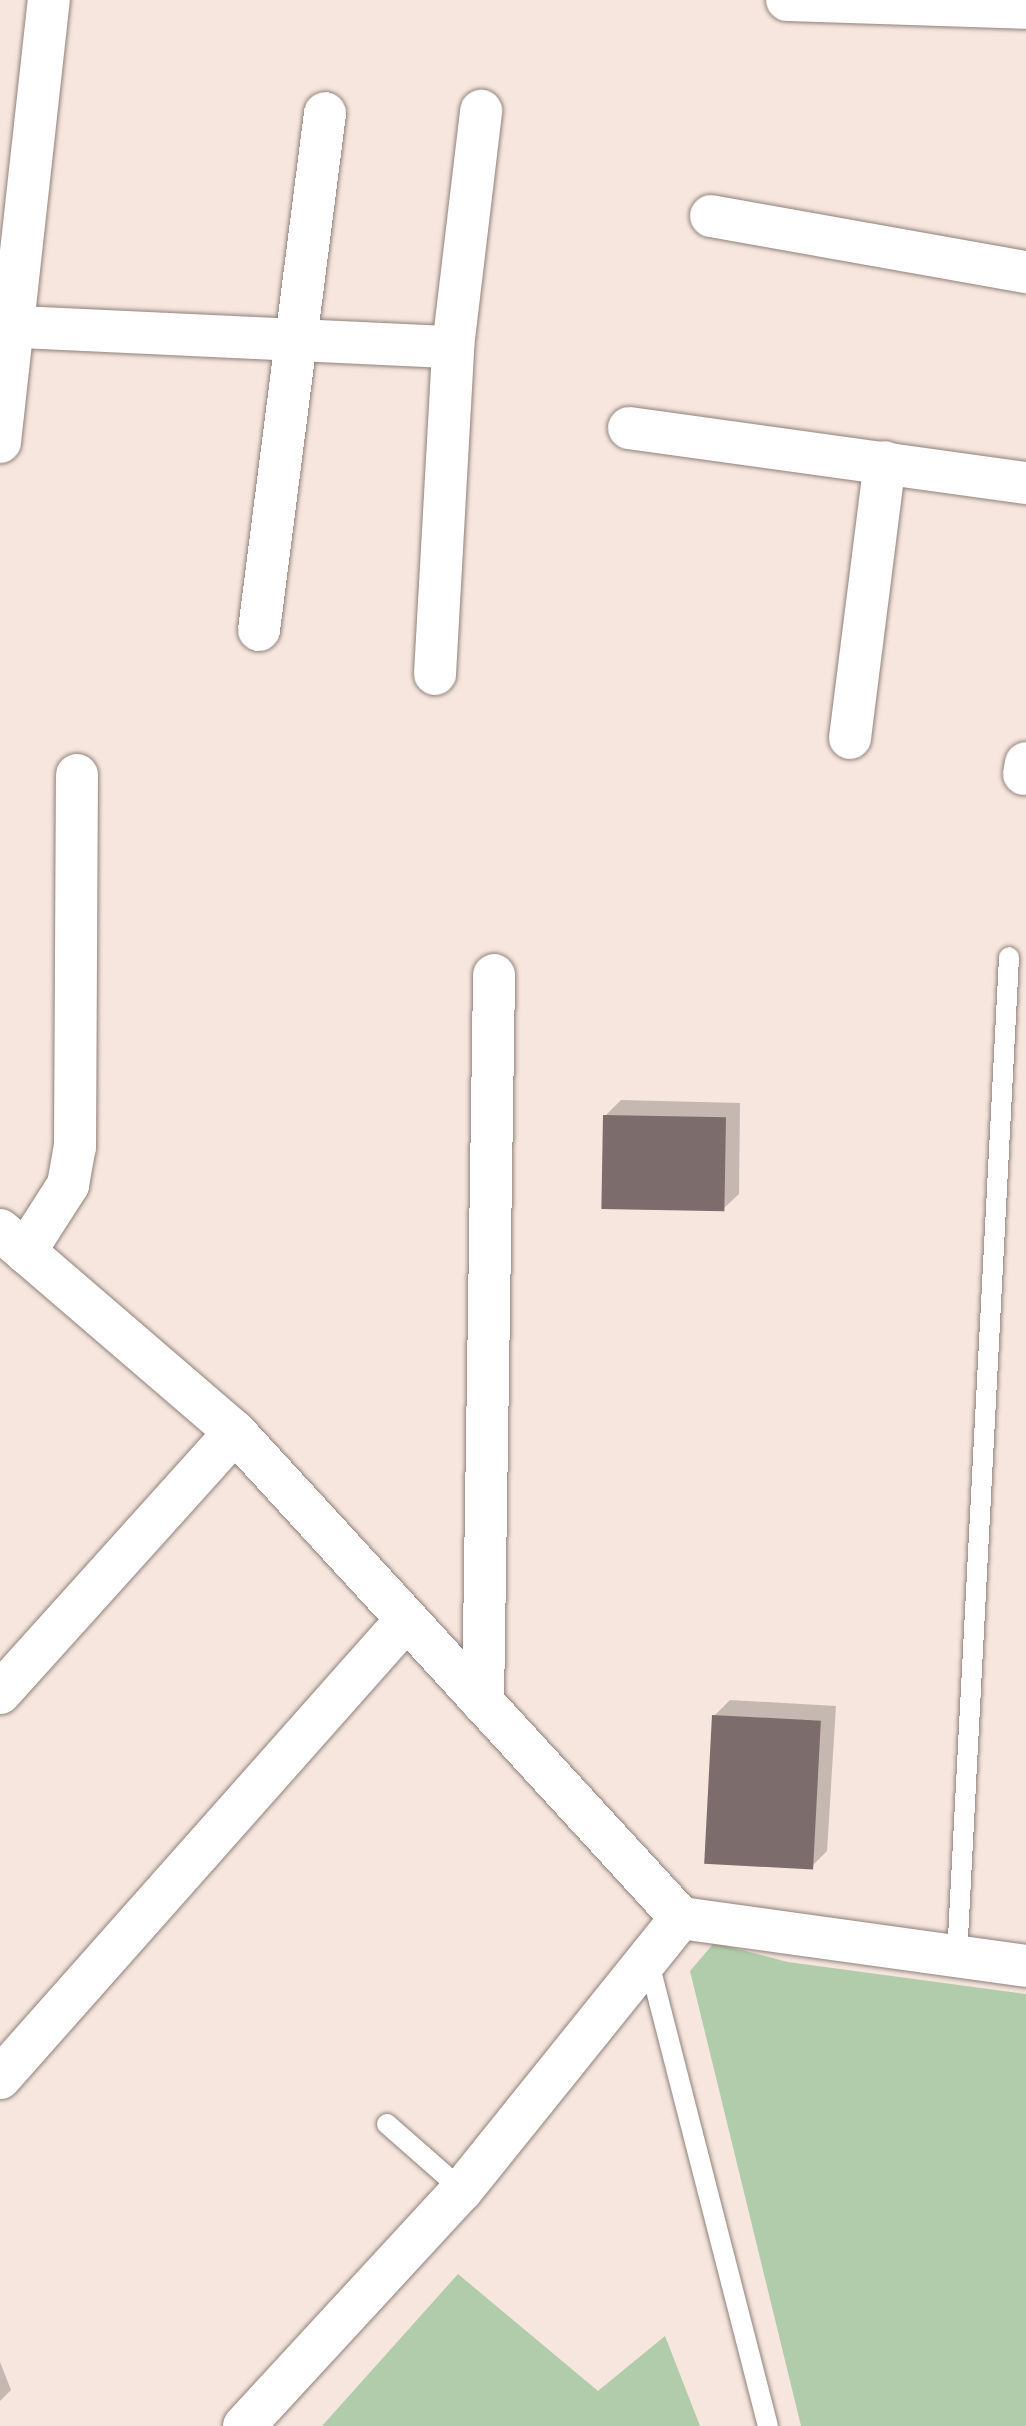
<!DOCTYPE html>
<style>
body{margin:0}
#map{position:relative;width:1026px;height:2426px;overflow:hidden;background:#f6e6de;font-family:"Noto Sans",sans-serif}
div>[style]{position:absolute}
.green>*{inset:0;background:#b0ccaa}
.shadow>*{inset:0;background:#0003}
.building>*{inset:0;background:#7c6c6b;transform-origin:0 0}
.roads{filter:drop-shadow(0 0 2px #8f817a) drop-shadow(0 0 2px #8f817a)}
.lane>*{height:20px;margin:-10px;padding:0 10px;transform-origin:10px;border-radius:10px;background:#fff}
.street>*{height:42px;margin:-21px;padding:0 21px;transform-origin:21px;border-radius:21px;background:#fff}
span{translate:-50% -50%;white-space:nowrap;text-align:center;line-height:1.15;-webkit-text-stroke:10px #fff;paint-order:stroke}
</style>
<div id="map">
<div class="green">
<div style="clip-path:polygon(714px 1943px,788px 1962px,1026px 1994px,1026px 2426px,801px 2426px,690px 1971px)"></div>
<div style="clip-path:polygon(458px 2274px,598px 2391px,665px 2336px,700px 2426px,322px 2426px)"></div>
</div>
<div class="shadow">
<div style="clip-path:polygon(621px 1100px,740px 1103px,739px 1194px,723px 1209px,605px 1116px)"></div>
<div style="clip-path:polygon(730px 1700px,836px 1706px,827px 1851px,811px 1867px,714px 1716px)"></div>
<div style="clip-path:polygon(0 2362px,11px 2390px,0 2401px)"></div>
</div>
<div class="building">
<div style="left:603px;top:1115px;width:123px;height:94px;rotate:1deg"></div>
<div style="left:712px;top:1715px;width:109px;height:149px;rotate:3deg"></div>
</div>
<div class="roads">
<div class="lane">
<div style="left:957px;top:1957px;width:1001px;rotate:-87.02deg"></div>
<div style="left:648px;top:1959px;width:482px;rotate:75.6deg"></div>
<div style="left:387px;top:2124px;width:100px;rotate:41.3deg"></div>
</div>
<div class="street">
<div style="left:787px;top:0;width:239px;rotate:1.9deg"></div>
<div style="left:711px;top:216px;width:320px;rotate:10.1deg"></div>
<div style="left:0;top:326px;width:453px;rotate:2.7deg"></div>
<div style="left:629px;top:428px;width:401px;rotate:7.9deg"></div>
<div style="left:0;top:442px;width:445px;rotate:-83.7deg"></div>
<div style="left:259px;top:630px;width:521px;rotate:-82.72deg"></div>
<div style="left:435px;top:674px;width:327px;rotate:-86.8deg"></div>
<div style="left:453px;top:347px;width:238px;rotate:-83.2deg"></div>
<div style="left:850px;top:738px;width:278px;rotate:-82.8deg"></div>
<div style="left:1024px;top:774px;width:11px;rotate:-80deg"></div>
<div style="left:0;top:1230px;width:310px;rotate:40.7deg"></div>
<div style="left:235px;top:1432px;width:660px;rotate:47.46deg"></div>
<div style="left:681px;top:1918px;width:348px;rotate:7.9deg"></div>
<div style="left:25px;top:1252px;width:80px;rotate:-57.3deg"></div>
<div style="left:68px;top:1185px;width:39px;rotate:-80deg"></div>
<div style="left:75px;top:1147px;width:372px;rotate:-89.7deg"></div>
<div style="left:0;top:1693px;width:351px;rotate:-48deg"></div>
<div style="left:483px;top:1703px;width:728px;rotate:-89.13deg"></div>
<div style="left:0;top:2078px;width:613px;rotate:-48.44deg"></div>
<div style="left:244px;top:2426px;width:321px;rotate:-47.3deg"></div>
<div style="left:462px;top:2190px;width:349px;rotate:-51.2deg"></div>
</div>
</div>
</div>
